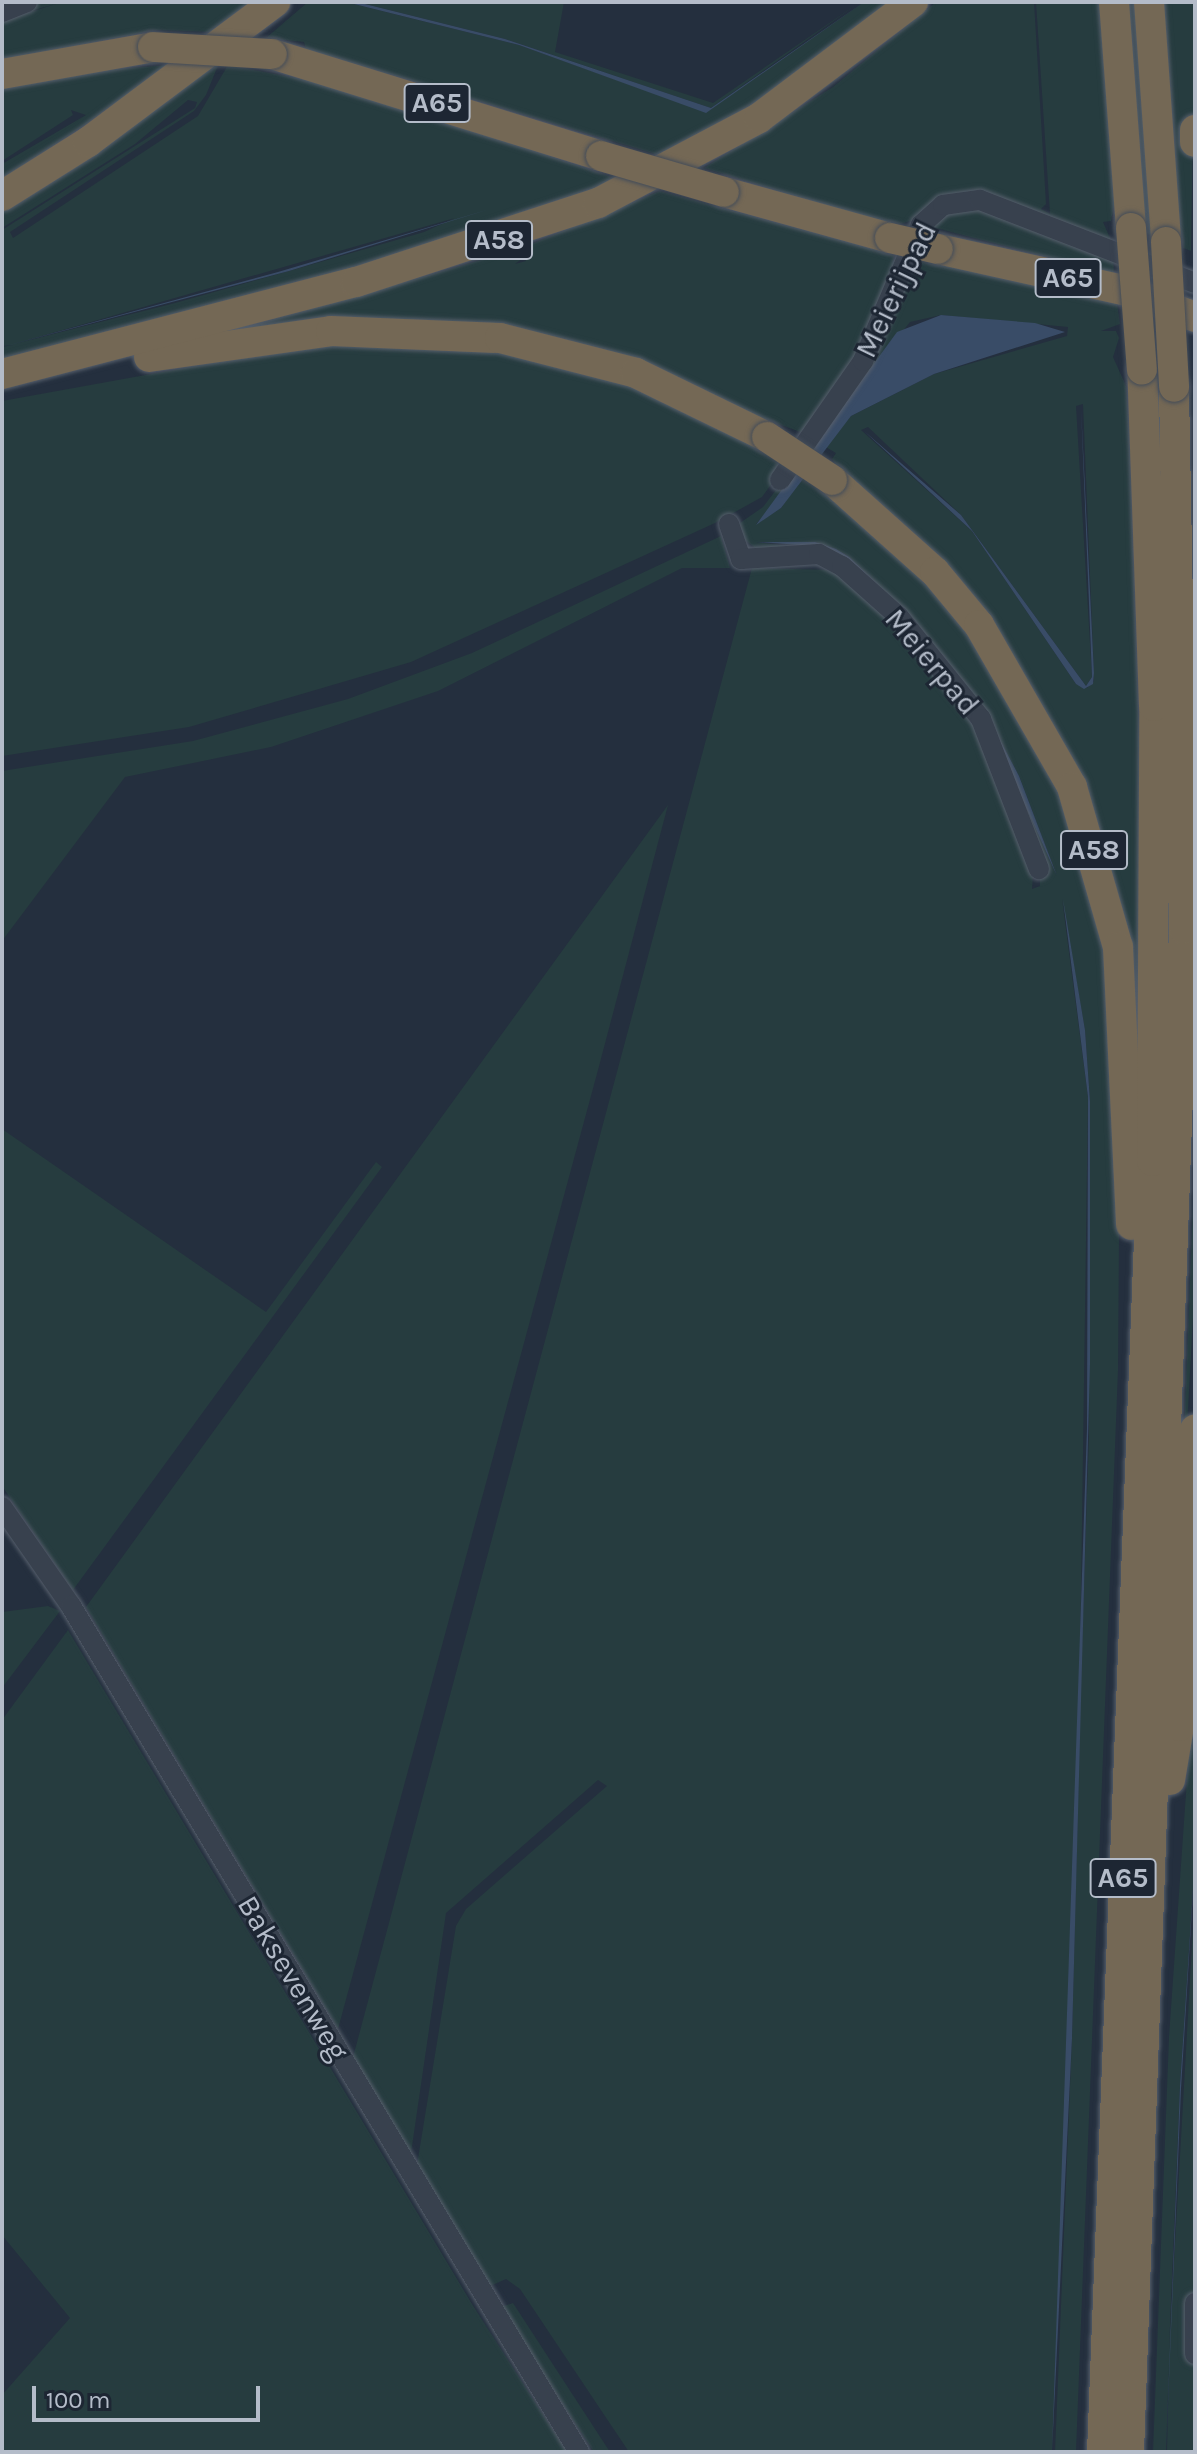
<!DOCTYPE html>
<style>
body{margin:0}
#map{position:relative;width:1197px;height:2454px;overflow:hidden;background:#242f3e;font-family:Karla,sans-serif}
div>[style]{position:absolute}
.green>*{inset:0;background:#263c3f}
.water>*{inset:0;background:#394c67}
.roads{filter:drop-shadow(0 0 2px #565f6c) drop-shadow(0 0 2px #565f6c)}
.minor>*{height:20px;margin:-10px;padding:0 10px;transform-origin:10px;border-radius:10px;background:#38414e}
.highway>*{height:30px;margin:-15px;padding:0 15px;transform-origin:15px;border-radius:15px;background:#746855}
.bridges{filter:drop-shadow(0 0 2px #434c59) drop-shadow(0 0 2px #434c59)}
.highway-bridge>*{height:30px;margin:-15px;padding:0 15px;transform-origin:15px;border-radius:15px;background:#746855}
span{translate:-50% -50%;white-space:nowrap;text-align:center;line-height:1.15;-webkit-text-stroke:6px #1d2633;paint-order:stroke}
.shield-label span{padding:2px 6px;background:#1d2633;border:2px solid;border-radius:6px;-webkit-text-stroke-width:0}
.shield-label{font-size:28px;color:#b4bcc9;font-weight:700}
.street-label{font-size:30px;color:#b4bcc9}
.frame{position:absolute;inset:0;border:4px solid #b4bcc9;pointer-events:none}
.scale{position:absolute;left:32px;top:2386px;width:228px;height:36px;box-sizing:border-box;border:4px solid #b4bcc9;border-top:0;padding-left:10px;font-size:24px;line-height:28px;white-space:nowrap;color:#b4bcc9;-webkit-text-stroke:6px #1d2633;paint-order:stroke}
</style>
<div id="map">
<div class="green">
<div style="clip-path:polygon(41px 2px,61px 2px,60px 3px,249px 2px,212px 32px,156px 30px,2px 60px,2px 21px,59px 3px,2px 19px,2px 13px)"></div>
<div style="clip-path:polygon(308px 2px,346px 2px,519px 45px,706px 112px,864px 2px,900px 2px,841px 50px,669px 158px,306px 49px,304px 42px,266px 38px)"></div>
<div style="clip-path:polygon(357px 2px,564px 2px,555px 52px,713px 103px,860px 2px,711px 108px,505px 39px)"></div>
<div style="clip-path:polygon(936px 2px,1034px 2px,1046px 204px,1041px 209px,1050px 214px,1036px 2px,1101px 2px,1115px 200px,1111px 221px,1103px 222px,1113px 245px,985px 197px,894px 226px,704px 168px,833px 87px)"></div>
<div style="clip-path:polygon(1127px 2px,1137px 2px,1152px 235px,1145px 233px)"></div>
<div style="clip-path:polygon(1162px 2px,1195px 2px,1191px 251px,1183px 248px,1179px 227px)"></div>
<div style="clip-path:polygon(evenodd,212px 63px,219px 63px,206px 95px,194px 111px,10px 232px,13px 238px,198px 116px,228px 65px,337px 86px,624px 181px,542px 215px,2px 366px,2px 347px,13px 345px,2px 346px,2px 230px,195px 108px,197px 102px,188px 100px,135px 144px,2px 228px,2px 208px,212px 63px,455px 218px,424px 232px,289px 271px,175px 303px,14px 344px,455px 218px)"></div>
<div style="clip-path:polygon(169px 65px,83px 126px,2px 179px,2px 164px,86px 115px,71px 110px,73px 115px,2px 161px,2px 78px)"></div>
<div style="clip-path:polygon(660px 191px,894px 255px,891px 302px,806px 434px,552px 341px,180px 346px,520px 249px,523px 258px,515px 264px,526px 261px,522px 248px)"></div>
<div style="clip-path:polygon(966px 204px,1113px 253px,1114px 274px,932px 227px,931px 220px)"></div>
<div style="clip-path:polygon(evenodd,914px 260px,1116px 296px,1120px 324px,1101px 331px,1116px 331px,1119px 338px,1113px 357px,1126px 386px,1129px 431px,1139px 737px,1137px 1073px,1067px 759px,843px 476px,832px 459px,836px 453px,824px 446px,851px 416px,934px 374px,1067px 336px,1068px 327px,941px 315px,910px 322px,816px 440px,883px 333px,914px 260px,1083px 404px,1094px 673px,1094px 681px,1087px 688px,1076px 684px,972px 531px,861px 430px,868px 427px,961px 515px,1086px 686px,1092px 677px,1076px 406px,1083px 404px)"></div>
<div style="clip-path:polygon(327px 342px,482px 348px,589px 370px,711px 417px,786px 464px,762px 497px,715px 523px,411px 662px,189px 727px,2px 756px,2px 401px)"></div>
<div style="clip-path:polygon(evenodd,792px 469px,797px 475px,788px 489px,756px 524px,781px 508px,801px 479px,816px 483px,923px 577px,1002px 679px,1078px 831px,1109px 957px,1120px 1107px,1118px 1370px,1076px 2452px,1055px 2452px,1072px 2038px,1079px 1762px,1052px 2452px,629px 2452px,520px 2289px,506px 2279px,488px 2287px,416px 2171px,456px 1926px,466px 1909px,607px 1786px,598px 1780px,446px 1913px,410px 2160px,352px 2061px,752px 568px,834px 570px,837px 565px,907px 633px,984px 740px,1034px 861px,1032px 889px,1040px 886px,1040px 859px,995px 744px,910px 625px,840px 559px,762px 553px,741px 537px,740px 523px,763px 507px,792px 469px,757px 542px,815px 542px,836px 549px,849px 557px,906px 612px,946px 659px,992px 725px,1019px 776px,1057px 876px,989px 725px,904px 613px,839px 553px,757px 542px,792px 469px,1062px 899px,1085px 1030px,1090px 1101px,1089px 1435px,1079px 1736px,1088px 1097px,1062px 899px)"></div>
<div style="clip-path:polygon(721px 536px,730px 568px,682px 568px,438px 691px,271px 747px,125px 777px,2px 941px,2px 771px,193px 741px,348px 699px,472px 653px)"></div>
<div style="clip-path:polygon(668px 805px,598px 1070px,338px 2029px,86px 1607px)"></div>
<div style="clip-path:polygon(2px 1129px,266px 1312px,376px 1162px,382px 1167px,73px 1590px,2px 1486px)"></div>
<div style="clip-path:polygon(1195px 1152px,1195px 1282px,1178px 1591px)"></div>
<div style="clip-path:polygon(48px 1606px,60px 1611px,2px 1688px,2px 1612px)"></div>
<div style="clip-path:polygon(68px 1630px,472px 2304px,567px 2452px,2px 2452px,2px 2395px,70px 2318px,2px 2235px,2px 1720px)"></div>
<div style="clip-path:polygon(1195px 1664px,1195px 1859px,1180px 2086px,1169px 2350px,1195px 1892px,1194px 2452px,1167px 2452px,1169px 2363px,1166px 2452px,1153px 2452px,1169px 2037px)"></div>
<div style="clip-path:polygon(513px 2303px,610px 2452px,594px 2452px,569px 2414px,501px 2307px)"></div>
</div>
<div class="water">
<div style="clip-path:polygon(346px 2px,357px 2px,505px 39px,711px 108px,864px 2px,706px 113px,519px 45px)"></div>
<div style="clip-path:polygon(490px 209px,289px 271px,2px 347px,278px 272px)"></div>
<div style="clip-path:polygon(941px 315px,1035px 323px,1065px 332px,934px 374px,851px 416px,781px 508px,756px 525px,897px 332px)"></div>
<div style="clip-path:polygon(1081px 407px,1094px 673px,1093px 684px,1084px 689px,1076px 684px,972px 531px,864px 431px,961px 515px,1086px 686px,1092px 677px)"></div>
<div style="clip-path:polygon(757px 542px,815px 542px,836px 549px,849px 557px,906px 612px,992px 725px,1019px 776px,1057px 876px,989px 725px,850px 561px,815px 546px)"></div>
<div style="clip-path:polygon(1063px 899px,1085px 1030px,1090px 1101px,1090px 1364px,1072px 2038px,1052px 2452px,1087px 1428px,1088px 1097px)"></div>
<div style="clip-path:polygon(1195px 1859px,1181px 2089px,1166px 2452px,1180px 2086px)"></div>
</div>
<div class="roads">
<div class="minor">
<div style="left:2px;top:12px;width:27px;rotate:-22deg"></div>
<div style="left:780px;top:480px;width:145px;rotate:-55.1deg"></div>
<div style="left:863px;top:361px;width:148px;rotate:-66.9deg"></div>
<div style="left:921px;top:225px;width:30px;rotate:-42deg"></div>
<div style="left:943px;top:205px;width:37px;rotate:-8deg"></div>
<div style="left:980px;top:200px;width:230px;rotate:21.1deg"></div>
<div style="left:729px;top:524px;width:37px;rotate:71deg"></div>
<div style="left:741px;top:559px;width:78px;rotate:-3.7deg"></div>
<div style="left:819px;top:554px;width:26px;rotate:28deg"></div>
<div style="left:842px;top:566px;width:76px;rotate:41.8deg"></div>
<div style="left:899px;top:617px;width:131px;rotate:51.2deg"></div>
<div style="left:981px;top:719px;width:161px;rotate:68.9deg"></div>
<div style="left:2px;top:1507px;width:121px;rotate:55.1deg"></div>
<div style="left:71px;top:1606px;width:987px;rotate:59.02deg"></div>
<div style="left:1195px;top:2303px;width:51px;rotate:90deg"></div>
</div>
<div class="highway">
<div style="left:1114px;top:2px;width:227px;rotate:85.7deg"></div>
<div style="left:1149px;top:2px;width:241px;rotate:85.9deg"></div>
<div style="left:272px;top:54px;width:344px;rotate:17.2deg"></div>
<div style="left:2px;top:74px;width:153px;rotate:-10.1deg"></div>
<div style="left:1195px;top:130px;width:12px;rotate:90deg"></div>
<div style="left:724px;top:192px;width:172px;rotate:15.5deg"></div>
<div style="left:2px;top:196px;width:102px;rotate:-32.1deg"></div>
<div style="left:88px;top:142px;width:234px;rotate:-36.8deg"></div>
<div style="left:938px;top:249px;width:194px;rotate:12.5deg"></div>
<div style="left:1127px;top:291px;width:73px;rotate:20.9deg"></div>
<div style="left:149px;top:357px;width:184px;rotate:-8.1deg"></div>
<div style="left:331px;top:331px;width:169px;rotate:2.4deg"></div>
<div style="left:500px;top:338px;width:140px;rotate:14.4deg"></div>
<div style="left:636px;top:373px;width:146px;rotate:26deg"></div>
<div style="left:2px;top:374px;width:366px;rotate:-14.6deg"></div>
<div style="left:356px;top:282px;width:255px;rotate:-18.1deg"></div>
<div style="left:598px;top:203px;width:182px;rotate:-27.8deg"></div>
<div style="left:759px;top:118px;width:193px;rotate:-37deg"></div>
<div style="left:832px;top:480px;width:138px;rotate:41.8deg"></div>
<div style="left:935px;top:572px;width:69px;rotate:50.3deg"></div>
<div style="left:979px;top:625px;width:187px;rotate:60.1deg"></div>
<div style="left:1072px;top:787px;width:166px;rotate:74deg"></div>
<div style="left:1118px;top:947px;width:278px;rotate:87.3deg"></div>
<div style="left:1170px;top:1780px;width:55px;rotate:-80.5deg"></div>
<div style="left:1179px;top:1726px;width:297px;rotate:-86.9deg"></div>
<div style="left:1102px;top:2452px;width:1292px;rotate:-87.78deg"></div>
<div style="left:1152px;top:1161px;width:455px;rotate:-89.7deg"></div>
<div style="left:1154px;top:706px;width:336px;rotate:-92deg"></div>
<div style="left:1129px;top:2452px;width:1524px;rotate:-87.93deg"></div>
<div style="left:1184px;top:929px;width:542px;rotate:-91.06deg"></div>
</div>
</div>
<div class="bridges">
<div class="highway-bridge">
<div style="left:153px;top:47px;width:119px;rotate:3.4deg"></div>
<div style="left:601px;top:156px;width:128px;rotate:16.3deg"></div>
<div style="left:1131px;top:228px;width:142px;rotate:85.6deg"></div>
<div style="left:890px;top:238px;width:49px;rotate:12.9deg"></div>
<div style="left:1166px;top:242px;width:145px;rotate:86.8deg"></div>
<div style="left:767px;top:437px;width:78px;rotate:33.5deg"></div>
</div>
</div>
<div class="shield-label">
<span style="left:437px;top:103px">A65</span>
<span style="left:499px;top:240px">A58</span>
<span style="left:1068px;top:278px">A65</span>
<span style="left:1094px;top:850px">A58</span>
<span style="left:1123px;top:1878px">A65</span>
</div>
<div class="street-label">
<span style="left:896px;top:290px;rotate:-64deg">Meierijpad</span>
<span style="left:932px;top:662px;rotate:50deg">Meierpad</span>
<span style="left:293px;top:1978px;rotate:59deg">Baksevenweg</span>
</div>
<div class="frame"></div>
<div class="scale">100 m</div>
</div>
